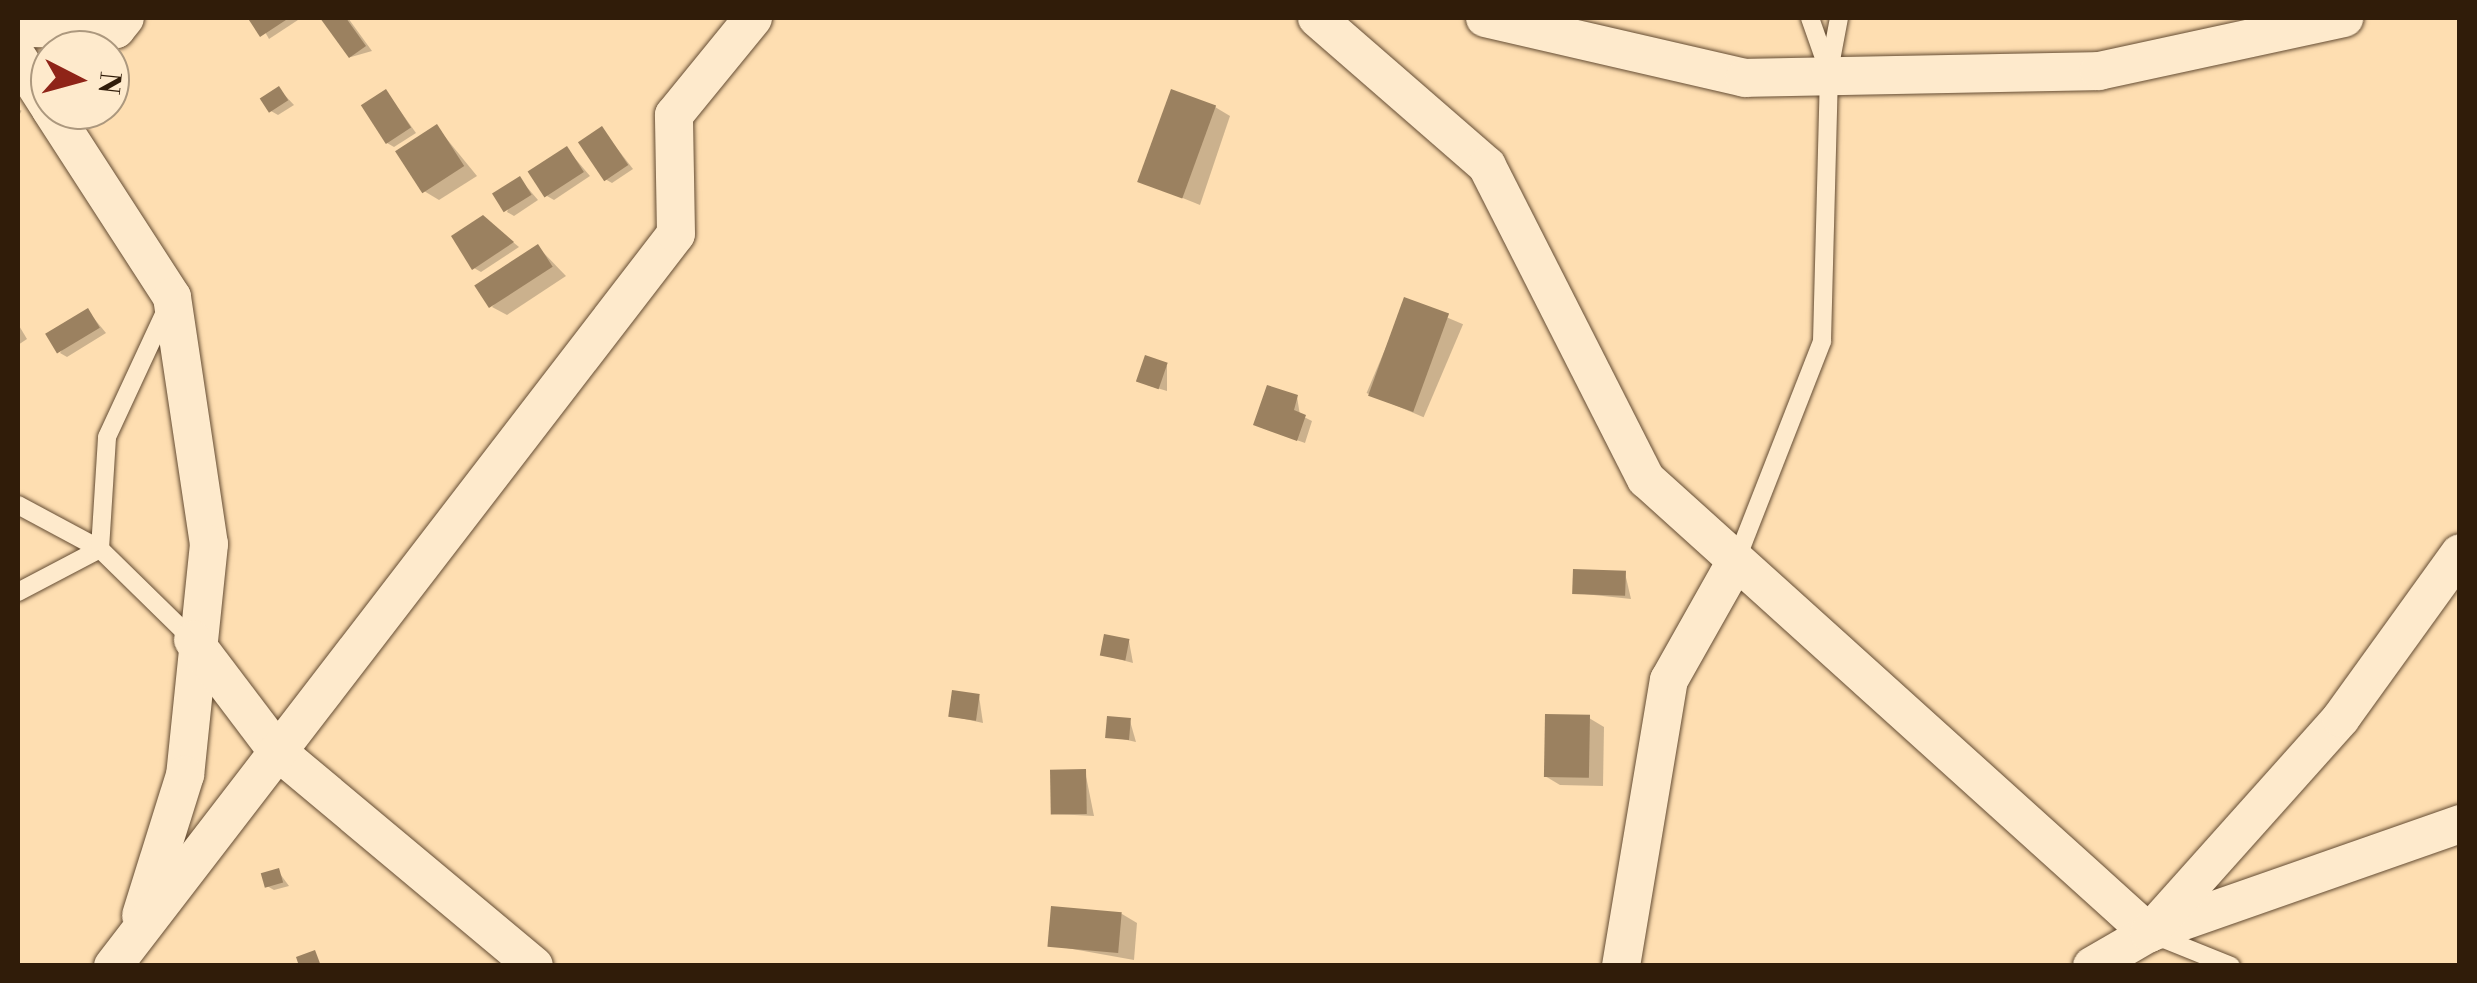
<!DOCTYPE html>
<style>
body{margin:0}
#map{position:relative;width:2477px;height:983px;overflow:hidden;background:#fedeb1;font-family:"Libre Bodoni",serif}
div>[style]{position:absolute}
.shadow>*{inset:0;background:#0003;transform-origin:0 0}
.building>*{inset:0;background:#9b8160;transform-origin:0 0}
.roads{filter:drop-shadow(0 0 2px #644c33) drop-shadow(0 0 2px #644c33)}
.service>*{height:18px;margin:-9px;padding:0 9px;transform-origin:9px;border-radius:9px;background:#feeacc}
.minor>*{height:38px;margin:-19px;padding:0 19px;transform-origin:19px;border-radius:19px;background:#feeacc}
span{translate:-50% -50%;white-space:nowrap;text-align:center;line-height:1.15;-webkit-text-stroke:10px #feeacc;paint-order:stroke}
.frame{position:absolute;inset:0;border:20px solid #301c09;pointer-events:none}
.north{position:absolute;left:30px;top:30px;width:100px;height:100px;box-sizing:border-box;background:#feeacc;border:2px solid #ac987e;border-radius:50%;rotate:96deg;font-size:28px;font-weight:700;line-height:40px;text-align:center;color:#301c09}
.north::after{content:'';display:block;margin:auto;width:35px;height:45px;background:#8f2418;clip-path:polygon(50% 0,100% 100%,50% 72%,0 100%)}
</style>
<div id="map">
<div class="shadow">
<div style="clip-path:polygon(257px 18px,301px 18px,269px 39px)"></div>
<div style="clip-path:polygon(323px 18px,348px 18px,372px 51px,351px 57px)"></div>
<div style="clip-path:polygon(279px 89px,294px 105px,278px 115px,271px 111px)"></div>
<div style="clip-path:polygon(386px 91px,416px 133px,394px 147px,387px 143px)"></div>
<div style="clip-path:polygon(1215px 107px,1230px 116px,1200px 205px,1143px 182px)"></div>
<div style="left:18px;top:109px;width:4px;height:16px;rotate:27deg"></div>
<div style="clip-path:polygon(437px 127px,477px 176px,439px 200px,424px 191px)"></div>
<div style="clip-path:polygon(602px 129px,633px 169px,612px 183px,605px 179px)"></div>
<div style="clip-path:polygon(567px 149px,590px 176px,554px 200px,547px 196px)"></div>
<div style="clip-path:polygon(520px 179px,538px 200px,514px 216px,507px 212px)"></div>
<div style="clip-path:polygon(490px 223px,519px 247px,481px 272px,474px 268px)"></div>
<div style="clip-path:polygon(538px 247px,566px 276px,507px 315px,492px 307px)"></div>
<div style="left:1406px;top:300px;width:62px;height:101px;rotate:23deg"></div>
<div style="clip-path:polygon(88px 311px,106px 333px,67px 357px,60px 353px)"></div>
<div style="clip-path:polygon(18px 324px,27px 339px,18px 345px)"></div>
<div style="clip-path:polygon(1167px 365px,1167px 391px,1147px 385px)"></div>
<div style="clip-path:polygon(1297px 397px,1300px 415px,1312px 421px,1305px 443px,1263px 428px)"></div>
<div style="clip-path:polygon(1625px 573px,1631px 599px,1575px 593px)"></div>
<div style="clip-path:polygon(1129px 641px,1133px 663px,1103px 655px)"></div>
<div style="clip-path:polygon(979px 696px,983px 723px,951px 716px)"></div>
<div style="clip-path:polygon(1589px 718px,1604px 727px,1603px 786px,1560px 785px,1545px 776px)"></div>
<div style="clip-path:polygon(1130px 721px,1136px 742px,1109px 736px)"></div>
<div style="clip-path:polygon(1085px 771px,1094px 816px,1054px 814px)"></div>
<div style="clip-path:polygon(278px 871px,289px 886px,274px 890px,267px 886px)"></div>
<div style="clip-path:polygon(1122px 914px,1137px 923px,1134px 960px,1050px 945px)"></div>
</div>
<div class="building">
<div style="clip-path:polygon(289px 18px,260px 37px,249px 20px,253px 18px)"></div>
<div style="clip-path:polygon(320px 18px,346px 18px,366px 46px,349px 58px)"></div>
<div style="left:279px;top:86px;width:17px;height:23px;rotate:57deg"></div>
<div style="left:386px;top:89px;width:46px;height:30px;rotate:57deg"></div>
<div style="left:1171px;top:89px;width:48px;height:99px;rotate:20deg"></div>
<div style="left:437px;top:124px;width:50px;height:50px;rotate:57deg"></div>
<div style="left:602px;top:126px;width:47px;height:29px;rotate:56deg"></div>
<div style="left:567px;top:146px;width:31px;height:47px;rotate:57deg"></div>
<div style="left:520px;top:176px;width:22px;height:33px;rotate:58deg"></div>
<div style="clip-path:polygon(483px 215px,514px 242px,472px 270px,451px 236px)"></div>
<div style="left:538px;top:244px;width:27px;height:76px;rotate:57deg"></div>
<div style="left:1404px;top:297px;width:48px;height:105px;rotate:20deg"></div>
<div style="left:88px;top:308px;width:23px;height:50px;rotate:59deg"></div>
<div style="left:1145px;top:355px;width:24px;height:28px;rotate:19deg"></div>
<div style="clip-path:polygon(1267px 385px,1298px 395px,1294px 410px,1306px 415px,1297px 441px,1253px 425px)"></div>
<div style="left:1573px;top:569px;width:53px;height:25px;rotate:2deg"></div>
<div style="left:1104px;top:634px;width:26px;height:22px;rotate:11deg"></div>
<div style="left:952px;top:690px;width:28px;height:27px;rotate:8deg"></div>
<div style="left:1545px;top:714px;width:45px;height:63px;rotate:1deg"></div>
<div style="left:1107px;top:716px;width:24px;height:22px;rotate:5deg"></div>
<div style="left:1086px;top:769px;width:45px;height:36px;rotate:89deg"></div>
<div style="left:279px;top:868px;width:15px;height:19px;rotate:74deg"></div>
<div style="left:1051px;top:906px;width:71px;height:41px;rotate:5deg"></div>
<div style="clip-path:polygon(315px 950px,321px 966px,299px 966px,296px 957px)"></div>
</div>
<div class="roads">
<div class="service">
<div style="left:1810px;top:18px;width:54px;rotate:70.6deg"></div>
<div style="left:18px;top:505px;width:93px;rotate:28.2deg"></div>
<div style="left:100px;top:549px;width:130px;rotate:44.4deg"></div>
<div style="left:1736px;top:561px;width:236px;rotate:-68.6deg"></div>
<div style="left:1822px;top:341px;width:270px;rotate:-88.5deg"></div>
<div style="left:1829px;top:71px;width:54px;rotate:-79.3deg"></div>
<div style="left:18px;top:592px;width:93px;rotate:-27.7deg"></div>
<div style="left:100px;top:549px;width:112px;rotate:-86.4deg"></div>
<div style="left:107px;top:437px;width:140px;rotate:-65.1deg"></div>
<div style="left:2154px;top:935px;width:83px;rotate:21.9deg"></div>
</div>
<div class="minor">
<div style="left:1317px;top:18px;width:225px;rotate:41deg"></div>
<div style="left:1487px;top:166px;width:351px;rotate:63.1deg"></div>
<div style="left:1646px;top:479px;width:678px;rotate:42.07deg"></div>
<div style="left:2149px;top:933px;width:330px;rotate:-19.3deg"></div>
<div style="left:1485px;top:18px;width:267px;rotate:13deg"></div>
<div style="left:1745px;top:78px;width:354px;rotate:-1.1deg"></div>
<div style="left:2099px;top:71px;width:251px;rotate:-12.2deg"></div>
<div style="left:18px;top:28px;width:98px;rotate:0.6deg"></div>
<div style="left:116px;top:29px;width:14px;rotate:-51deg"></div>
<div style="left:18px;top:58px;width:59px;rotate:57.4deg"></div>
<div style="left:51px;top:110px;width:223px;rotate:57.1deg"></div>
<div style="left:172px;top:297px;width:250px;rotate:81.5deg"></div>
<div style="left:209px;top:544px;width:232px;rotate:95.9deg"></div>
<div style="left:185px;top:775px;width:147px;rotate:107.4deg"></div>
<div style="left:193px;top:640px;width:139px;rotate:52.9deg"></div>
<div style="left:277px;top:751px;width:335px;rotate:39.9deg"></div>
<div style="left:113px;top:966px;width:923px;rotate:-52.44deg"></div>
<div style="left:676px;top:234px;width:119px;rotate:-91deg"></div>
<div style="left:674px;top:115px;width:125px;rotate:-50.8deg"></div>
<div style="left:1621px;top:966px;width:290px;rotate:-80.5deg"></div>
<div style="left:1669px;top:680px;width:137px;rotate:-60.6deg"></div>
<div style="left:2092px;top:966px;width:66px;rotate:-30.1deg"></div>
<div style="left:2149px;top:933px;width:288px;rotate:-48.2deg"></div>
<div style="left:2341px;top:718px;width:203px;rotate:-54.2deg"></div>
</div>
</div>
<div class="frame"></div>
<div class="north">N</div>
</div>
